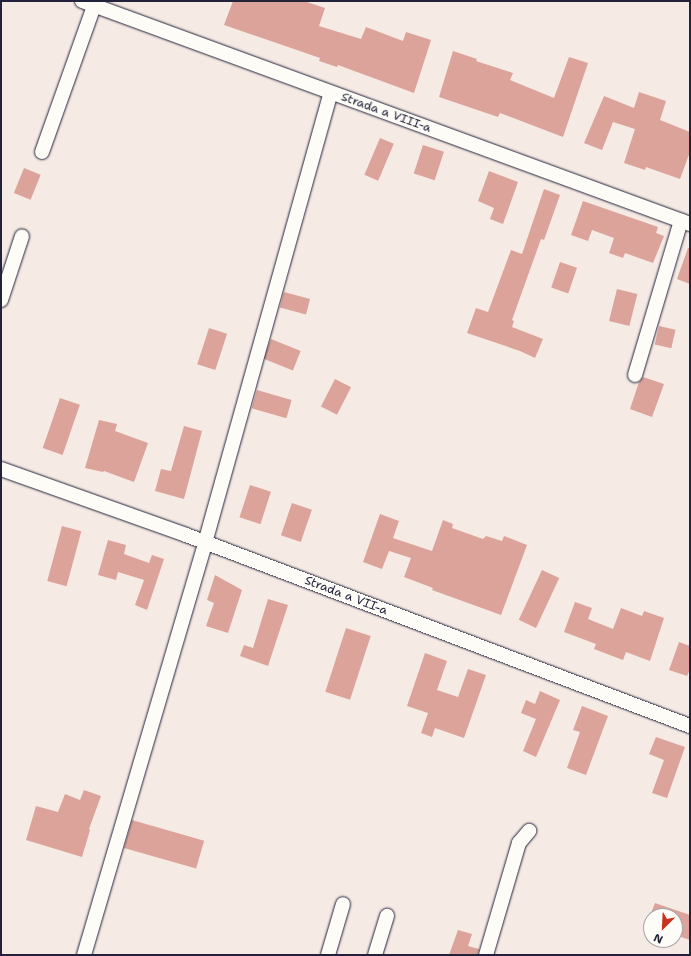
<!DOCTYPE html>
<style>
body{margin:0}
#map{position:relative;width:691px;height:956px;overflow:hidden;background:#f6eae4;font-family:"Shantell Sans",sans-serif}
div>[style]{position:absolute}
.building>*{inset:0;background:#dca39a;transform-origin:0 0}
.roads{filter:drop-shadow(0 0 1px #22223b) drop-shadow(0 0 1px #22223b)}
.street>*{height:14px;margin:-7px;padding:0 7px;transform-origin:7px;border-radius:7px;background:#fdfcf7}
span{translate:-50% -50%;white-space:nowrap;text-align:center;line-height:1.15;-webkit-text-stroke:3px #fdfcf7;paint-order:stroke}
.street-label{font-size:12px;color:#22223b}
.frame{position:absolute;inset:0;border:2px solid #22223b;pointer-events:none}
.north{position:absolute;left:643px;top:908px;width:40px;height:40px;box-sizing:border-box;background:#fdfcf7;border:1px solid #a5a5ac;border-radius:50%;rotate:204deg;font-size:11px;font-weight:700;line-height:16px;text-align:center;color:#22223b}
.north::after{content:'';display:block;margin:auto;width:14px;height:18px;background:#c8321e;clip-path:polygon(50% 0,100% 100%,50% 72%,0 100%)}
</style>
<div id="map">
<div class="building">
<div style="clip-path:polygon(233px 1px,304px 1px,325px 8px,319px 26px,361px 39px,366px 27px,403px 41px,406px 32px,431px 40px,414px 93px,338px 65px,337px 67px,319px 61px,320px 58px,224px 25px)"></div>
<div style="clip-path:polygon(453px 51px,477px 59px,476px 61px,513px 73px,510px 80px,554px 98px,569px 57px,588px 63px,563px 137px,500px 113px,498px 117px,439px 97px)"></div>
<div style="clip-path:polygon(639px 92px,666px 101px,660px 120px,690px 132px,690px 152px,680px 179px,646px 167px,645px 170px,624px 163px,635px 129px,613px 122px,602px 150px,584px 143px,604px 96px,634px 108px)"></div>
<div style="left:380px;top:138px;width:15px;height:40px;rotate:23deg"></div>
<div style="left:423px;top:145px;width:22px;height:30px;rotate:18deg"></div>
<div style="left:24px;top:168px;width:18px;height:27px;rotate:22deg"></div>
<div style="clip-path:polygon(489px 171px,518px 182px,503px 224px,490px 219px,494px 208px,478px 201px)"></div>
<div style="clip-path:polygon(544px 189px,560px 195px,544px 240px,541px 239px,512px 320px,514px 321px,512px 327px,543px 339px,535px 358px,520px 351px,467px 333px,476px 308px,488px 312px,511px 250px,522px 254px)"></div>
<div style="clip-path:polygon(583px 201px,658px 227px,656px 233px,664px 236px,653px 263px,625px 253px,623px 258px,609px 253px,614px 238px,592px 230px,588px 241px,571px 235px)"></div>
<div style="clip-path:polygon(688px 248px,690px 248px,690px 284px,677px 279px)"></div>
<div style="left:560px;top:262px;width:18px;height:27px;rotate:19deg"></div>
<div style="left:617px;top:289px;width:21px;height:33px;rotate:14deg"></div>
<div style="left:284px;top:292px;width:27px;height:16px;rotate:15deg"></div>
<div style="left:659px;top:326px;width:17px;height:19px;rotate:13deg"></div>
<div style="left:209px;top:328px;width:19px;height:38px;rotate:18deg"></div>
<div style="left:271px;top:339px;width:32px;height:21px;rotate:22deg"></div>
<div style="clip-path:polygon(643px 377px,664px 384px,652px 417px,630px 409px,639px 382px)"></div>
<div style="left:335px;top:379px;width:18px;height:31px;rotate:27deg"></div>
<div style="left:257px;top:390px;width:36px;height:19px;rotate:16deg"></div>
<div style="left:60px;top:398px;width:21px;height:53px;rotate:19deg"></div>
<div style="clip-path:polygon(99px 420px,117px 424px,115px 431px,148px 443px,134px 482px,104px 471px,103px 472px,85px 468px)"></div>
<div style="clip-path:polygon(184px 426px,202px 431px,184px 499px,155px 491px,161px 469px,171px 471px)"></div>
<div style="left:250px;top:485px;width:22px;height:34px;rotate:18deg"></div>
<div style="left:292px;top:503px;width:21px;height:34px;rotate:19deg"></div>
<div style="clip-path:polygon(380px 514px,399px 521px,393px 538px,432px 551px,443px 520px,453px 524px,452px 528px,483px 539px,486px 536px,502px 541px,504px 536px,527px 545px,501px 615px,432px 590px,433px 588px,404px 577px,411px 558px,389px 551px,382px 569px,363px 562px)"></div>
<div style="left:62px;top:526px;width:20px;height:57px;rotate:15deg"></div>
<div style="clip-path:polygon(108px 540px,126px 545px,124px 554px,149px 563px,152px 555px,164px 559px,147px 610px,135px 605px,144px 580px,118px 572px,116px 580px,98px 575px)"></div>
<div style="left:542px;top:570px;width:19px;height:55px;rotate:25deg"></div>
<div style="clip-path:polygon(215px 575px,242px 590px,228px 633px,206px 626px,214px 603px,207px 600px)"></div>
<div style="clip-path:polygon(268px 599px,288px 605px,268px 666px,240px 656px,244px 645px,253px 648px)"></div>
<div style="clip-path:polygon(575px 602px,592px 608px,588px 619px,613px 629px,621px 608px,642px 616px,644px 611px,664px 618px,650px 661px,626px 652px,623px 660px,594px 649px,596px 644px,564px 632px)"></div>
<div style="left:346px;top:628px;width:26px;height:67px;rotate:18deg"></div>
<div style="clip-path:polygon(679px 642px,690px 646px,690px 669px,687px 676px,669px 670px)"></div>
<div style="clip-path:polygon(425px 653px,447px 661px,437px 690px,458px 697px,468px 669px,486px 675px,464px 738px,435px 728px,432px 737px,421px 733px,428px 713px,407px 706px)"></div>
<div style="clip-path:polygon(540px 691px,560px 700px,536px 757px,523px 751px,536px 719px,521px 713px,526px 700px,535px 704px)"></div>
<div style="clip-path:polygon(582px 706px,608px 716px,586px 775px,567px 768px,580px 732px,573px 730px)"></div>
<div style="clip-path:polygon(656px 737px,685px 747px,667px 798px,652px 793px,664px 760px,649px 754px)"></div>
<div style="clip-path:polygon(84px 790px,101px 796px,89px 829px,90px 830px,82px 857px,26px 840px,36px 806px,58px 812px,65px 794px,80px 800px)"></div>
<div style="left:132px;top:820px;width:75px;height:29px;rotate:16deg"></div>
<div style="clip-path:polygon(655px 903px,690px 915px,690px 940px,675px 935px,675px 916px,650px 916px)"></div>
<div style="clip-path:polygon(458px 930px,472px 934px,468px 946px,479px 949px,478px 955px,449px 955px)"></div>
</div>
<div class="roads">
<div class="street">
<div style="left:82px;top:1px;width:648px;rotate:20.14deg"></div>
<div style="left:42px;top:152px;width:155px;rotate:-70.4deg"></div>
<div style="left:1px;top:300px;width:67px;rotate:-71.8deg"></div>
<div style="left:635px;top:375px;width:161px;rotate:-73.4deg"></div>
<div style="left:1px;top:469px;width:196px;rotate:19.6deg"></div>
<div style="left:186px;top:535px;width:539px;rotate:20.76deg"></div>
<div style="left:84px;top:955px;width:429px;rotate:-73.6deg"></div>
<div style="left:205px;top:543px;width:467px;rotate:-74.4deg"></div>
<div style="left:328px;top:955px;width:53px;rotate:-73.6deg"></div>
<div style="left:375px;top:955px;width:41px;rotate:-72.9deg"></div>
<div style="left:486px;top:955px;width:117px;rotate:-73.6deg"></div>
<div style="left:519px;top:843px;width:16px;rotate:-50deg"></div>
</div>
</div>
<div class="street-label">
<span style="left:386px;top:113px;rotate:20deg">Strada a VIII-a</span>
<span style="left:346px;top:596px;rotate:21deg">Strada a VII-a</span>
</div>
<div class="frame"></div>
<div class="north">N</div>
</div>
